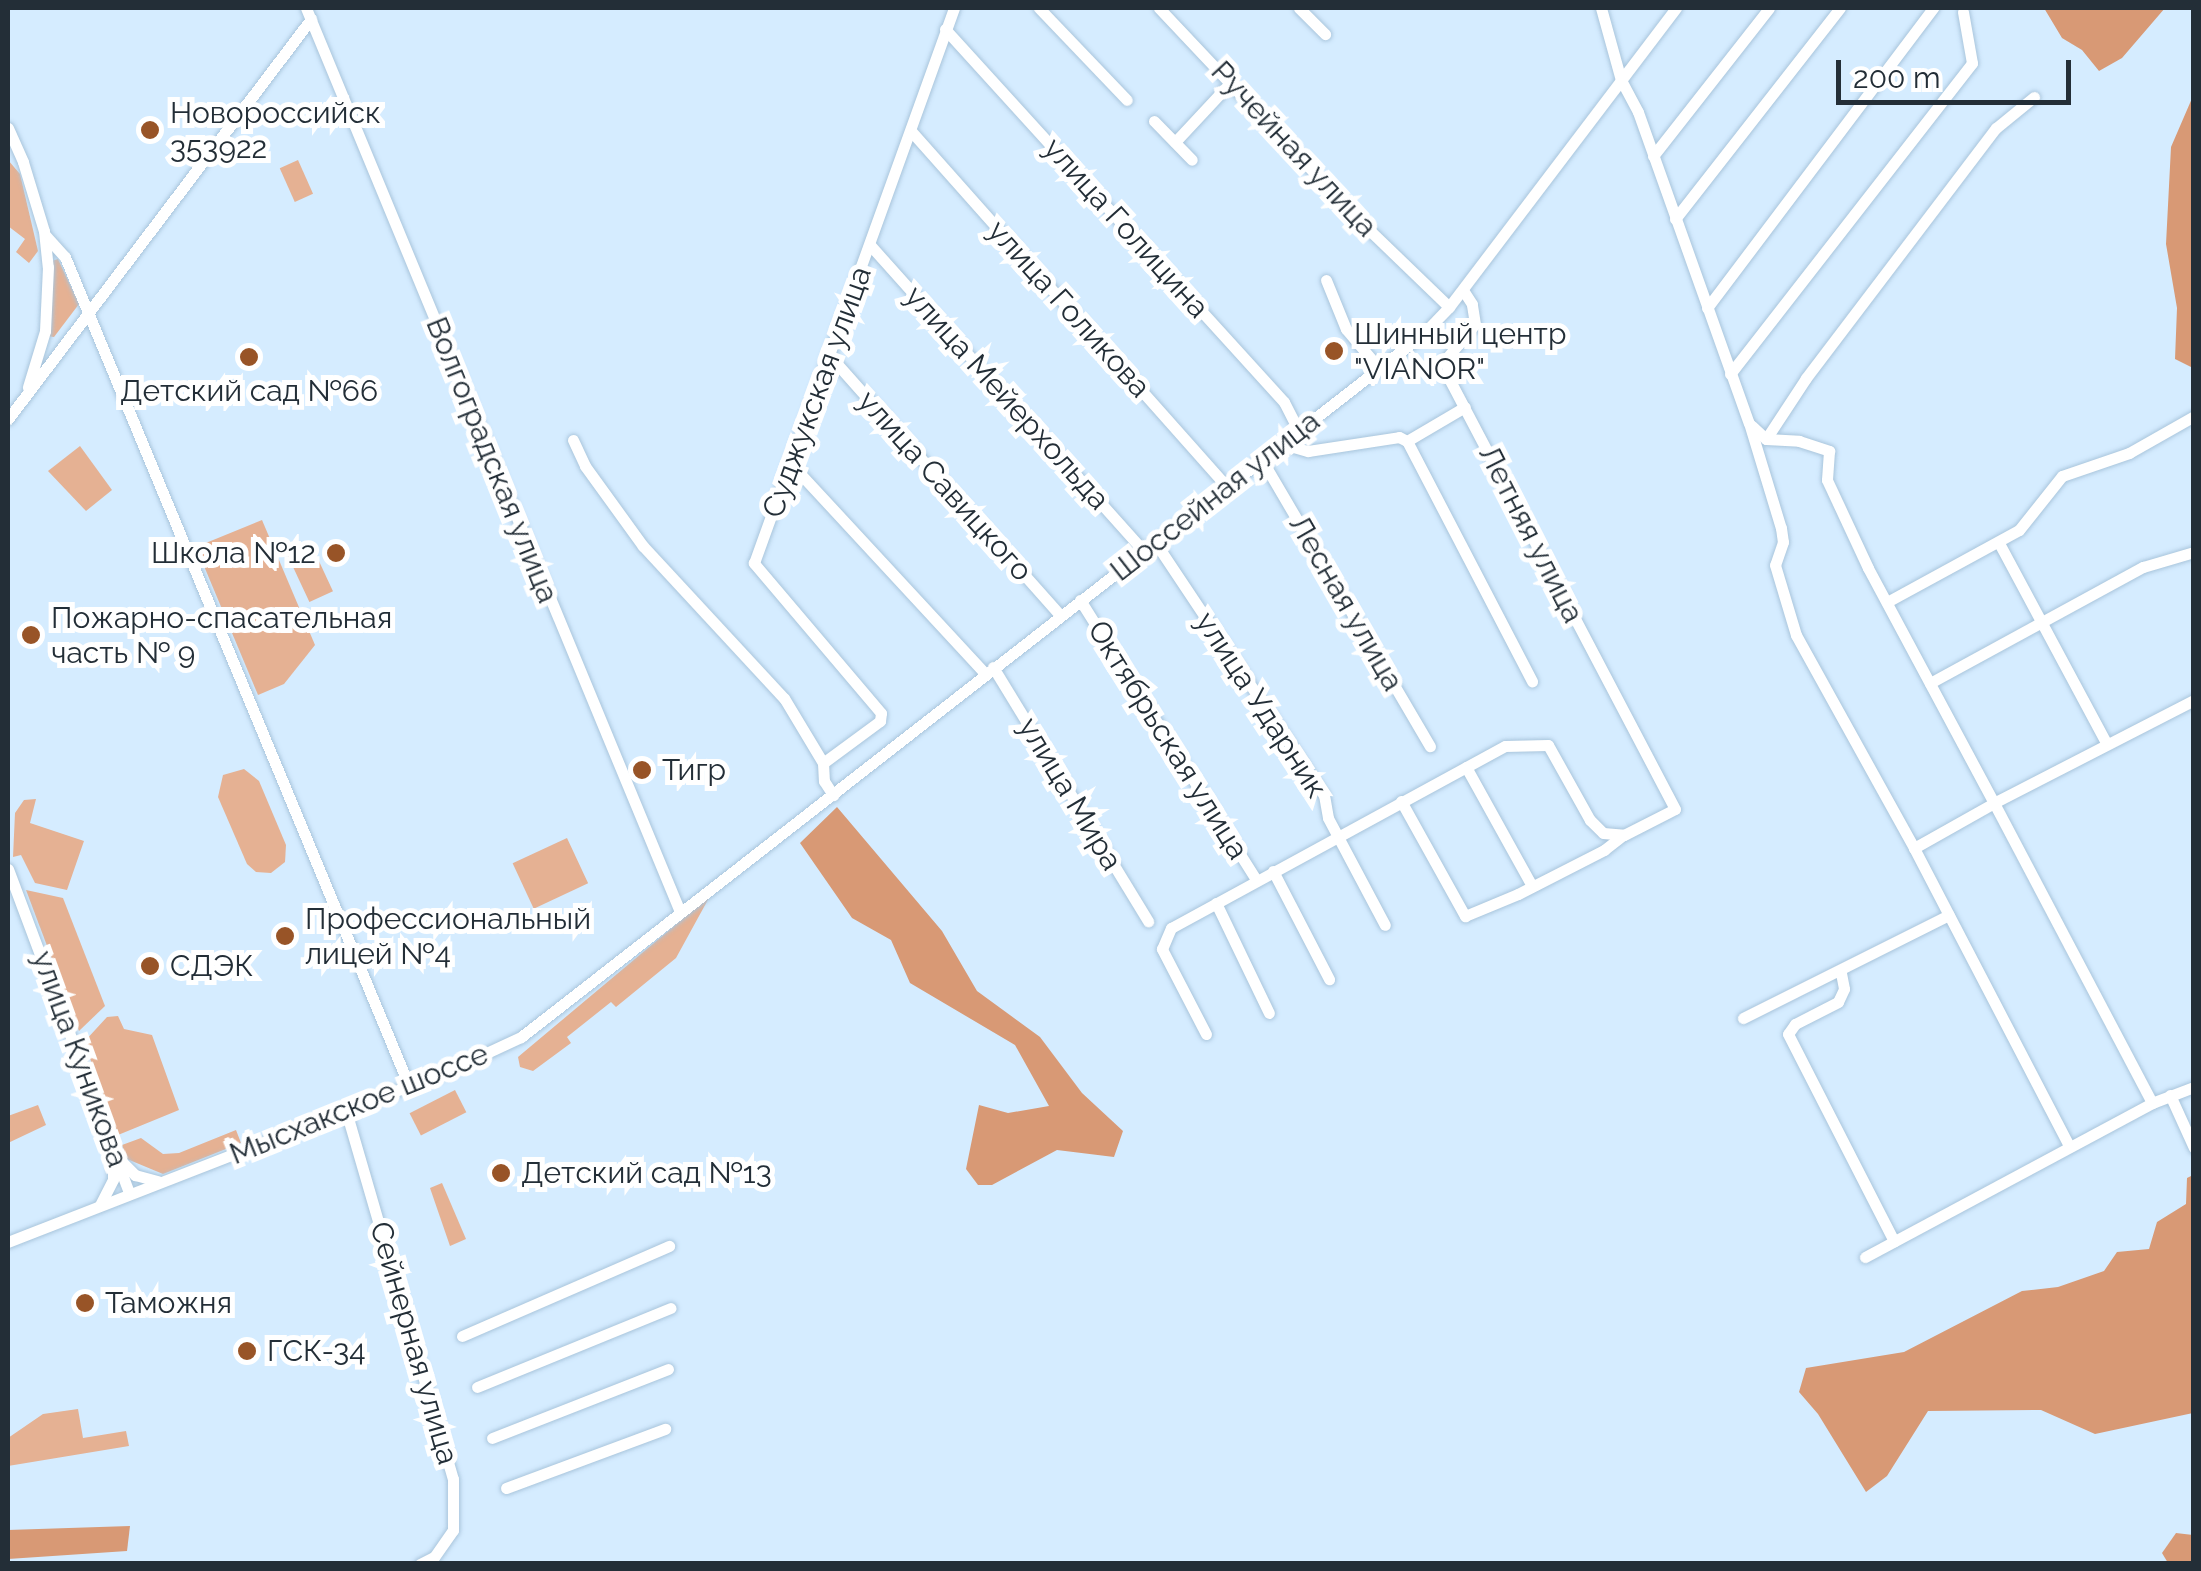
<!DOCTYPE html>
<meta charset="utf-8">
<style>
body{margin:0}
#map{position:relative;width:2201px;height:1571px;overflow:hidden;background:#d5ecff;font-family:Raleway,sans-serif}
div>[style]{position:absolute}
.green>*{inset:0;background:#e5b193;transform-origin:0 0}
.forest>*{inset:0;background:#d89975}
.roads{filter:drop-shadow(0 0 2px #a9c5dc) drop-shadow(0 0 2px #a9c5dc)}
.minor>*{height:11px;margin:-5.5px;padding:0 5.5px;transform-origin:5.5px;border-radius:5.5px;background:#fff}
.dots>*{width:28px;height:28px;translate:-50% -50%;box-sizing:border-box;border:5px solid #fff;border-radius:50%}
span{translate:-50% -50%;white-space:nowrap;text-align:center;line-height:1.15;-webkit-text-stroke:10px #fff;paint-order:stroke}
.poi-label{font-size:30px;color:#232e37}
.left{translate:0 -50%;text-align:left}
.right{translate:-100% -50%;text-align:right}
.street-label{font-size:30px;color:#232e37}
.frame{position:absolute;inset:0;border:10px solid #232e37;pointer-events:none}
.scale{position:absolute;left:1836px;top:60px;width:235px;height:45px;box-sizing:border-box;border:5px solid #232e37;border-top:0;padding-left:12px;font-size:30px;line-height:35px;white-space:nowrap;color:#232e37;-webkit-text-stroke:8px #fff;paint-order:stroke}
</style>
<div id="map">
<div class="green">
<div style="clip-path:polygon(8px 160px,20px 174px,38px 251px,29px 263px,16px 252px,25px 239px,8px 226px)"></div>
<div style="left:298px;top:160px;width:37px;height:20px;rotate:66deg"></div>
<div style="clip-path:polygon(58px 259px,79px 304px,54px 337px,47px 336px,52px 261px)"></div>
<div style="clip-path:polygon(80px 446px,112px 490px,86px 511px,48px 471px)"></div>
<div style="clip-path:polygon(262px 520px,315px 645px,284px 684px,258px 695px,196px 547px)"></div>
<div style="left:311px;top:544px;width:52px;height:26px;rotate:65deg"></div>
<div style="clip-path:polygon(244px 769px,259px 781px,286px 845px,285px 862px,271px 873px,256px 872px,247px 864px,218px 797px,223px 775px)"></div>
<div style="clip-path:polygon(36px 799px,30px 823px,84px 841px,67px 890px,35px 883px,21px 855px,13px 857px,15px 813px,24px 800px)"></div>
<div style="left:567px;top:838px;width:50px;height:60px;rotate:65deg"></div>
<div style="clip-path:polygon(26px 890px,63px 898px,105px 1006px,79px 1031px)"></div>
<div style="clip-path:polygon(710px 896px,676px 958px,616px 1007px,611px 1002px,567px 1037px,571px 1043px,533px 1071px,520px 1067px,518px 1057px)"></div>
<div style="clip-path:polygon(118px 1016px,124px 1029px,152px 1035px,179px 1110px,118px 1135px,84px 1042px,107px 1017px)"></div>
<div style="left:455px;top:1090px;width:25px;height:51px;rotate:63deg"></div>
<div style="clip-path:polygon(38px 1105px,46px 1125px,8px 1143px,8px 1116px)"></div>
<div style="clip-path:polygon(236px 1130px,241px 1143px,163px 1174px,127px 1159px,122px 1145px,141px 1138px,163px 1154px,179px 1153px)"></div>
<div style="clip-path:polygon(442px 1183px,466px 1239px,450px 1246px,430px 1188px)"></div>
<div style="clip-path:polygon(78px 1409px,83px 1438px,126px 1431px,129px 1446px,8px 1466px,8px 1438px,43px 1414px)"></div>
</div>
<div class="forest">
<div style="clip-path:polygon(2044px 8px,2165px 8px,2122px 58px,2099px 71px,2082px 50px,2062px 38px)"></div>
<div style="clip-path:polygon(2193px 96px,2191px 235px,2193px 368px,2175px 359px,2177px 308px,2166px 244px,2171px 147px)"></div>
<div style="clip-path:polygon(837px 807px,942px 931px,977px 991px,1040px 1037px,1082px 1093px,1123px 1131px,1114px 1157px,1057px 1150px,992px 1185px,978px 1185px,966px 1169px,979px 1105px,1008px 1113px,1049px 1106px,1015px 1045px,910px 983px,891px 940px,852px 918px,800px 843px)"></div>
<div style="clip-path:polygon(2193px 1175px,2193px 1413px,2095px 1434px,2041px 1410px,1928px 1411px,1887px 1476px,1866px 1492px,1818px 1414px,1799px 1392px,1806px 1368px,1904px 1352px,2022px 1291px,2058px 1287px,2104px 1271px,2117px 1252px,2149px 1249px,2157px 1222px,2186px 1204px,2187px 1178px)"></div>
<div style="clip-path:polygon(130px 1526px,127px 1551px,8px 1559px,8px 1530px)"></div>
<div style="clip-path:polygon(2176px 1533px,2193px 1535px,2193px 1563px,2168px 1563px,2162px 1553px)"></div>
</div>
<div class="roads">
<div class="minor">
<div style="left:306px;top:8px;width:978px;rotate:67.52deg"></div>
<div style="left:1039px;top:8px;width:127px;rotate:46.3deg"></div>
<div style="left:1159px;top:8px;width:294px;rotate:46.7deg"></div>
<div style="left:1361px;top:222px;width:122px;rotate:44deg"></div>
<div style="left:1299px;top:8px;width:37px;rotate:45deg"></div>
<div style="left:1601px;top:8px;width:75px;rotate:74.5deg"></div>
<div style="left:1621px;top:80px;width:36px;rotate:62deg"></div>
<div style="left:1638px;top:112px;width:330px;rotate:70.4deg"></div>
<div style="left:1749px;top:423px;width:110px;rotate:73.1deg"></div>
<div style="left:1781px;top:528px;width:14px;rotate:82deg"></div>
<div style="left:1783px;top:542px;width:24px;rotate:109deg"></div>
<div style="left:1775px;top:565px;width:73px;rotate:73.3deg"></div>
<div style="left:1796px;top:635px;width:244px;rotate:61deg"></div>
<div style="left:1914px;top:848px;width:336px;rotate:62.5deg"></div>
<div style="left:945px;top:29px;width:504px;rotate:47.73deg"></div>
<div style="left:1284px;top:402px;width:34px;rotate:63deg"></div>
<div style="left:1154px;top:121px;width:54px;rotate:45.7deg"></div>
<div style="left:8px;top:128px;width:37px;rotate:66deg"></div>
<div style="left:23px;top:162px;width:72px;rotate:73.1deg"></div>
<div style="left:44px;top:231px;width:36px;rotate:84deg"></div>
<div style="left:48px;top:267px;width:64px;rotate:92.7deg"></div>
<div style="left:45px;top:331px;width:59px;rotate:106.9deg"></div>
<div style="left:911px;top:131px;width:476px;rotate:48.4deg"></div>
<div style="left:1175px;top:142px;width:81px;rotate:-47deg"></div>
<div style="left:1653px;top:156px;width:188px;rotate:-51.9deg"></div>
<div style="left:1675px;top:219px;width:268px;rotate:-52deg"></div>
<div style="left:45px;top:235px;width:30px;rotate:48deg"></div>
<div style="left:65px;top:257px;width:898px;rotate:67.46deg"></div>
<div style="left:870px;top:245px;width:411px;rotate:48.2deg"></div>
<div style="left:1326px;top:280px;width:53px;rotate:67.8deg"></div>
<div style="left:1346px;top:329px;width:51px;rotate:49.8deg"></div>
<div style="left:1707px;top:308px;width:376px;rotate:-53deg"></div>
<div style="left:830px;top:356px;width:346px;rotate:48.4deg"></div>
<div style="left:1730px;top:374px;width:394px;rotate:-52.1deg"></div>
<div style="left:1972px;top:63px;width:52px;rotate:-100deg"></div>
<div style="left:8px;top:419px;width:502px;rotate:-52.86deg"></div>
<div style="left:1752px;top:426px;width:19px;rotate:43deg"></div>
<div style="left:1766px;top:439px;width:33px;rotate:3deg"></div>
<div style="left:1799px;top:441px;width:32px;rotate:18deg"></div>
<div style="left:1829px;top:451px;width:29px;rotate:94deg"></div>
<div style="left:1827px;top:480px;width:97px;rotate:65deg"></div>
<div style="left:1868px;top:568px;width:267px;rotate:61.8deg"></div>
<div style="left:1994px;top:803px;width:92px;rotate:150.6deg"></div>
<div style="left:1766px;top:439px;width:73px;rotate:-56.7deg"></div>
<div style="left:1806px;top:378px;width:314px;rotate:-52.8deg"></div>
<div style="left:1996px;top:128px;width:49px;rotate:-39.2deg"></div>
<div style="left:573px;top:440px;width:29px;rotate:65deg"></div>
<div style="left:585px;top:466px;width:99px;rotate:54.1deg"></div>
<div style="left:643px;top:546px;width:207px;rotate:47.2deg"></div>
<div style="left:784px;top:698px;width:76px;rotate:59deg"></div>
<div style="left:823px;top:763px;width:71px;rotate:-36.4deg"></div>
<div style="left:880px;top:721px;width:8px;rotate:-83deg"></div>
<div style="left:881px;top:713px;width:197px;rotate:-130.3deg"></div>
<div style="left:754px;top:563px;width:590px;rotate:-70.18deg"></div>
<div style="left:1407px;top:441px;width:67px;rotate:-30.4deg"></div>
<div style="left:1283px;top:444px;width:26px;rotate:16deg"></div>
<div style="left:1308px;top:451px;width:92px;rotate:-8.7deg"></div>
<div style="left:1399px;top:437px;width:9px;rotate:27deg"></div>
<div style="left:1407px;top:441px;width:271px;rotate:62.5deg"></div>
<div style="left:1262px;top:460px;width:332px;rotate:59.6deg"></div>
<div style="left:793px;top:466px;width:282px;rotate:47.2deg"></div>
<div style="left:1155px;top:542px;width:304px;rotate:56.3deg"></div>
<div style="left:1324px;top:795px;width:23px;rotate:80deg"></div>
<div style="left:1328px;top:818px;width:121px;rotate:62deg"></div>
<div style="left:1999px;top:543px;width:228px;rotate:61.8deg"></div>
<div style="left:1080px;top:600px;width:331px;rotate:57.8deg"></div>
<div style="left:1887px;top:602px;width:150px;rotate:-28.6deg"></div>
<div style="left:2019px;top:530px;width:69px;rotate:-51.5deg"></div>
<div style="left:2062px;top:476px;width:71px;rotate:-18.9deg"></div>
<div style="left:2129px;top:453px;width:75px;rotate:-29.6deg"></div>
<div style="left:993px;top:667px;width:298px;rotate:58.6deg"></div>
<div style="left:1930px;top:683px;width:243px;rotate:-28.6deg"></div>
<div style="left:2143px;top:567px;width:53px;rotate:-16.4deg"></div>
<div style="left:2194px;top:700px;width:225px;rotate:152.8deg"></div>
<div style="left:1994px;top:803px;width:339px;rotate:62.2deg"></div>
<div style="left:2152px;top:1103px;width:45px;rotate:-20.9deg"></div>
<div style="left:823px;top:763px;width:18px;rotate:87deg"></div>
<div style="left:824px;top:781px;width:17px;rotate:57deg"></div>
<div style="left:1466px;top:767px;width:136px;rotate:61deg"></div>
<div style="left:1401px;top:801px;width:132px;rotate:60.9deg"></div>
<div style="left:1465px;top:916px;width:57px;rotate:-22.5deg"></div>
<div style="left:1518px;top:894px;width:97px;rotate:-27.1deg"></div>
<div style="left:1604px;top:850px;width:24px;rotate:-38deg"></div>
<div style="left:8px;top:869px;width:346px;rotate:69.5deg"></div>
<div style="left:1273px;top:871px;width:122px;rotate:62.6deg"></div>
<div style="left:1216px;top:903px;width:122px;rotate:64.3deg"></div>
<div style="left:1841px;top:973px;width:16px;rotate:79deg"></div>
<div style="left:1844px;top:989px;width:14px;rotate:115deg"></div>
<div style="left:1838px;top:1002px;width:48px;rotate:152.9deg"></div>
<div style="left:1795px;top:1024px;width:12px;rotate:125deg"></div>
<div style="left:1788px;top:1034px;width:233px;rotate:62.9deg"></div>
<div style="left:1743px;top:1018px;width:230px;rotate:-26.6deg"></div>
<div style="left:1206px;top:1034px;width:96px;rotate:-117.4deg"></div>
<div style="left:1162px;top:949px;width:23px;rotate:-67deg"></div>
<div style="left:1171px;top:928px;width:380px;rotate:-28.6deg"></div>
<div style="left:1505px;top:746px;width:43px;rotate:-1.3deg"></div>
<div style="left:1548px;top:745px;width:86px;rotate:60.8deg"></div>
<div style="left:1590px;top:820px;width:18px;rotate:45deg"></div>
<div style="left:1603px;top:833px;width:21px;rotate:5deg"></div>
<div style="left:1624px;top:835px;width:57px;rotate:-27deg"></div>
<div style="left:1675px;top:809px;width:486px;rotate:-117.7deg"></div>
<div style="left:1449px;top:379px;width:20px;rotate:-99deg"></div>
<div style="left:1446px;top:359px;width:45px;rotate:-50.4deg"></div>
<div style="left:1475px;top:324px;width:20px;rotate:-99deg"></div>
<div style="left:1472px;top:304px;width:17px;rotate:-123deg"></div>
<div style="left:2170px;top:1095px;width:58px;rotate:65.6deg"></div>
<div style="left:346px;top:1111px;width:383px;rotate:73.8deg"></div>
<div style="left:453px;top:1479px;width:51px;rotate:90deg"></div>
<div style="left:453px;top:1530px;width:33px;rotate:125deg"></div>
<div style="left:434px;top:1557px;width:16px;rotate:153deg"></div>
<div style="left:119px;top:1159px;width:23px;rotate:45deg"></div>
<div style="left:135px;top:1175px;width:24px;rotate:15deg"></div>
<div style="left:100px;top:1205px;width:29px;rotate:-63deg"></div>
<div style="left:113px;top:1179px;width:16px;rotate:-90deg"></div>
<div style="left:8px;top:1242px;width:474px;rotate:-21.3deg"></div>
<div style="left:450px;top:1070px;width:78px;rotate:-24.9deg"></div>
<div style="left:521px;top:1037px;width:1144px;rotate:-37.93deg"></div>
<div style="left:1423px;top:334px;width:37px;rotate:-46deg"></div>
<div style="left:1449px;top:307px;width:375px;rotate:-52.8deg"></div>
<div style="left:1865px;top:1257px;width:326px;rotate:-28.2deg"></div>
<div style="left:462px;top:1336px;width:226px;rotate:-23.5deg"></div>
<div style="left:477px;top:1387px;width:209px;rotate:-22.2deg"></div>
<div style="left:492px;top:1438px;width:189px;rotate:-21.4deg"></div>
<div style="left:506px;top:1488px;width:170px;rotate:-20.4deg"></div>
</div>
</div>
<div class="dots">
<div style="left:150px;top:130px;background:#985427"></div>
<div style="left:1334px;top:351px;background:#985427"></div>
<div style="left:249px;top:357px;background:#985427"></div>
<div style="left:336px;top:553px;background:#985427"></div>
<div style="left:31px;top:635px;background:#985427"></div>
<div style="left:642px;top:770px;background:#985427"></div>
<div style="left:285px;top:936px;background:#985427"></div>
<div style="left:150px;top:966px;background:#985427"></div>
<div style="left:501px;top:1173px;background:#985427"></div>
<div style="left:85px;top:1303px;background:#985427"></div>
<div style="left:247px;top:1351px;background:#985427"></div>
</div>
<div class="poi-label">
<span class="left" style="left:170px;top:130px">Новороссийск<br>353922</span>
<span class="left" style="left:1354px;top:351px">Шинный центр<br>"VIANOR"</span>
<span style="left:249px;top:391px">Детский сад №66</span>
<span class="right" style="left:316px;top:553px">Школа №12</span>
<span class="left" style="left:51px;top:635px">Пожарно-спасательная<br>часть № 9</span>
<span class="left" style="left:662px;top:770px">Тигр</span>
<span class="left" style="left:305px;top:936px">Профессиональный<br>лицей №4</span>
<span class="left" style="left:170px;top:966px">СДЭК</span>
<span class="left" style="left:521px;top:1173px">Детский сад №13</span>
<span class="left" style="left:105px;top:1303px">Таможня</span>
<span class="left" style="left:267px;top:1351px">ГСК-34</span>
</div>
<div class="street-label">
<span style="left:1294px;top:149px;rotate:47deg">Ручейная улица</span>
<span style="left:1126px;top:228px;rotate:48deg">улица Голицина</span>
<span style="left:1069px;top:309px;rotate:48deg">улица Голикова</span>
<span style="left:817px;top:392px;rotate:-70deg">Суджукская улица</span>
<span style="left:1007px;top:398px;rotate:48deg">улица Мейерхольда</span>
<span style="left:492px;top:460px;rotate:68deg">Волгоградская улица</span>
<span style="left:945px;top:486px;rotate:48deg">улица Савицкого</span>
<span style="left:1215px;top:496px;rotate:-38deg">Шоссейная улица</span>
<span style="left:1531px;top:534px;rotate:63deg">Летняя улица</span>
<span style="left:1346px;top:603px;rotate:60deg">Лесная улица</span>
<span style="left:1261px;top:705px;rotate:57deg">улица Ударник</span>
<span style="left:1168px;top:740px;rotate:58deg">Октябрьская улица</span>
<span style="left:1070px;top:794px;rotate:59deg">улица Мира</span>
<span style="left:80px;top:1059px;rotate:70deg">улица Куникова</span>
<span style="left:359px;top:1104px;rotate:-22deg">Мысхакское шоссе</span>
<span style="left:414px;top:1343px;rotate:74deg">Сейнерная улица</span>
</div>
<div class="frame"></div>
<div class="scale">200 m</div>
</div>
